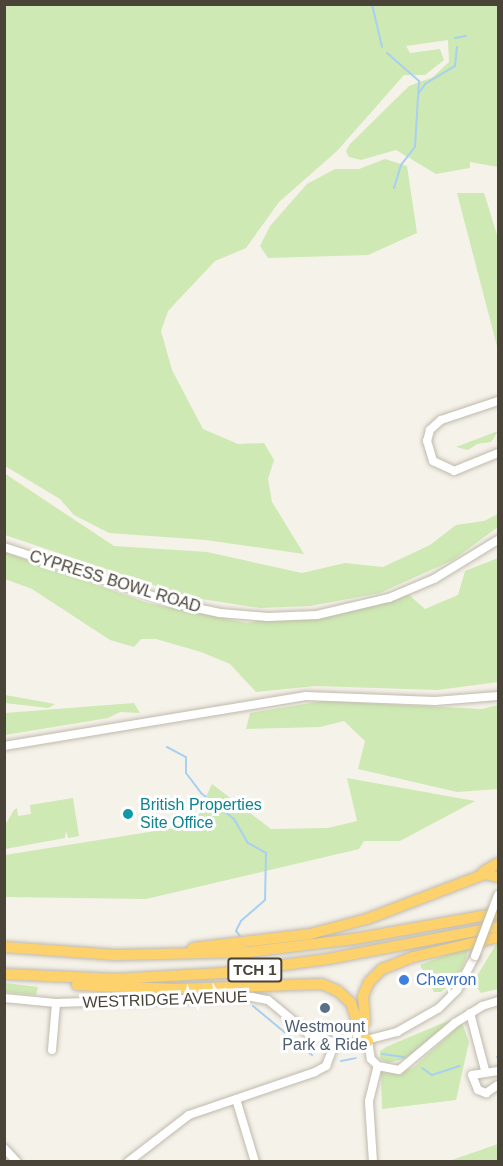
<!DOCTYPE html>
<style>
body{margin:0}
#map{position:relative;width:503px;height:1166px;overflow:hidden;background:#f5f2ea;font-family:Arial,sans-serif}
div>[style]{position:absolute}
.green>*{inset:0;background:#cee9b3}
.stream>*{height:2px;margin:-1px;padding:0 1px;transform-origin:1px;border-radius:1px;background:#a7d0f1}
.roads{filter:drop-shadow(0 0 2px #c0baac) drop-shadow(0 0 2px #c0baac)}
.minor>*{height:8px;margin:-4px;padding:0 4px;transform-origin:4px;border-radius:4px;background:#fff}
.highway>*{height:10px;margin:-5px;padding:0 5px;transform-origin:5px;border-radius:5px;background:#fdd26c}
.bridges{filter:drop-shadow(0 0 2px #c0baac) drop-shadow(0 0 2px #c0baac)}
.minor-bridge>*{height:8px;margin:-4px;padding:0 4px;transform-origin:4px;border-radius:4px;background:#fff}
.dots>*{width:16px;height:16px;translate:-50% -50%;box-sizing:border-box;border:3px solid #fff;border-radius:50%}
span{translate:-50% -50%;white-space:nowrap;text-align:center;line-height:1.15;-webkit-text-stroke:6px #fff;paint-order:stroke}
.shield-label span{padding:2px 4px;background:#fff;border:2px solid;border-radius:4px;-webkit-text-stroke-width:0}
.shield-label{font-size:15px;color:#494338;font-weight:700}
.street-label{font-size:16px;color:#494338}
.culture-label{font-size:16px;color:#0d838f}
.left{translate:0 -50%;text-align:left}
.shop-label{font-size:16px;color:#366cbe}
.service-label{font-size:16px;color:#4e5e75}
.frame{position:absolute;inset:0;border:6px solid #494338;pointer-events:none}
</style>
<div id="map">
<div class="green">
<div style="clip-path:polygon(4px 5px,498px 5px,498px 167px,470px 162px,470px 168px,436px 174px,396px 150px,361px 160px,349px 157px,346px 151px,350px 144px,409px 86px,433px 77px,449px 62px,448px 40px,406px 46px,410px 53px,440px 49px,444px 60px,425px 75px,404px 75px,337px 151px,279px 202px,246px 248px,215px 261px,168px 311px,161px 331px,172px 370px,203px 429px,238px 444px,264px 443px,274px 460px,268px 479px,272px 502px,304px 554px,206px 540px,109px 533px,74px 515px,60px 499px,5px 466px)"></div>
<div style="clip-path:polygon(385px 159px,407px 166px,417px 233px,368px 255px,268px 258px,260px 246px,270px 226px,307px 184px,335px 169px,359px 169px)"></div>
<div style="clip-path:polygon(457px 193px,484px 193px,498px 238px,498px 350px)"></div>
<div style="clip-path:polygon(498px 431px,491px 442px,477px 444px,468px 450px,456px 447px)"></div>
<div style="clip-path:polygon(4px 473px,114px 546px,207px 552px,302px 573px,345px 563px,383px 567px,430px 545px,456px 525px,484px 521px,498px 514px,498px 527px,453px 560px,380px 593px,310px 606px,260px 608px,189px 597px,5px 535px)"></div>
<div style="clip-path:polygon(4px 552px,148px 603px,247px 623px,409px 595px,425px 609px,458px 595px,465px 571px,498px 558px,498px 682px,438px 690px,315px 686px,256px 692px,230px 664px,201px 652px,156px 639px,141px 639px,134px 647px,110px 640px,32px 589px,5px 579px)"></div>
<div style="clip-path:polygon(4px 695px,5px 695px,55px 704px,48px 708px,5px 703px)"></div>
<div style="clip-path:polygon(323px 701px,482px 709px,498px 705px,498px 789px,457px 792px,358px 769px,365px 741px,344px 721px,320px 727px,246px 729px,250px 713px)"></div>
<div style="clip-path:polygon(134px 703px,140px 713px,120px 712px,108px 718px,5px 735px,5px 713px)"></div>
<div style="clip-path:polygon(347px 778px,475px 801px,400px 841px,364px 841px,359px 849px,146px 899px,5px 897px,5px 855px,193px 825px,212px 784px,271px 829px,328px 828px,357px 821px)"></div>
<div style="clip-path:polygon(73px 798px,79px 836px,68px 838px,66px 831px,65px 838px,5px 849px,5px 825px,14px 810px,17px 808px,18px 816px,31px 814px,30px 805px)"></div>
<div style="clip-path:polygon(498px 941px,498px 989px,481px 993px,474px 984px,477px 976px)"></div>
<div style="clip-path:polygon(464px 948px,468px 950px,466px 959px,457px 978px,441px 992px,434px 992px,420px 965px)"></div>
<div style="clip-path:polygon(5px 983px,38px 987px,36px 995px,5px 992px)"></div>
<div style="clip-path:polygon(450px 1020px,412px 1057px,388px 1063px,380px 1059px,380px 1051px,386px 1047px)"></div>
<div style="clip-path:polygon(462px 1023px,469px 1042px,456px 1100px,382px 1109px,381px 1072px,398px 1074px,414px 1067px)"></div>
<div style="clip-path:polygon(498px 1144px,498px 1161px,449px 1161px)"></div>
</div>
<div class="stream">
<div style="left:372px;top:4px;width:44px;rotate:76.9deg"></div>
<div style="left:455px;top:38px;width:11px;rotate:-10deg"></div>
<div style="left:387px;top:53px;width:43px;rotate:41.2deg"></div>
<div style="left:419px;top:81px;width:66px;rotate:93.5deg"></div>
<div style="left:415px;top:147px;width:23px;rotate:128deg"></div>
<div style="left:401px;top:165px;width:24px;rotate:107deg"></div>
<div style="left:419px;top:93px;width:11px;rotate:-56deg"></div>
<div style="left:425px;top:84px;width:35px;rotate:-31deg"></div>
<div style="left:455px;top:66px;width:19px;rotate:-84deg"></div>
<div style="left:167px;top:747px;width:21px;rotate:28deg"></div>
<div style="left:186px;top:757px;width:16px;rotate:90deg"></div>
<div style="left:186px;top:773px;width:25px;rotate:53deg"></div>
<div style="left:201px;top:793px;width:42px;rotate:38.2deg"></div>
<div style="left:234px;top:819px;width:28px;rotate:60deg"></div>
<div style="left:248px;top:843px;width:21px;rotate:29deg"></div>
<div style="left:266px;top:853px;width:47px;rotate:91.2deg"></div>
<div style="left:265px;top:900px;width:32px;rotate:139deg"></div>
<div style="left:241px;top:921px;width:11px;rotate:117deg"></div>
<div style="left:236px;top:931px;width:6px;rotate:51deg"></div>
<div style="left:253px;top:1006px;width:77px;rotate:39.7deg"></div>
<div style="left:382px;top:1054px;width:22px;rotate:8deg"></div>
<div style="left:497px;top:1057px;width:1px"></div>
<div style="left:341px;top:1061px;width:15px;rotate:-11deg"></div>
<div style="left:422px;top:1068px;width:12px;rotate:35deg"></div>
<div style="left:432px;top:1075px;width:29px;rotate:-18deg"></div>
</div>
<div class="roads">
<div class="minor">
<div style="left:498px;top:401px;width:60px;rotate:161.6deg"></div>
<div style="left:441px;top:420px;width:15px;rotate:138deg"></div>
<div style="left:430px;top:430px;width:11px;rotate:105deg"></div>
<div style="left:427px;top:441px;width:21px;rotate:73deg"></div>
<div style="left:433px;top:461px;width:23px;rotate:25deg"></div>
<div style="left:454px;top:471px;width:48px;rotate:-22.2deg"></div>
<div style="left:4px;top:547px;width:178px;rotate:18.3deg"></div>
<div style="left:173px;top:603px;width:48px;rotate:12deg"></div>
<div style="left:220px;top:613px;width:48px;rotate:4.8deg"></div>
<div style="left:268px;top:617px;width:49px;rotate:-2.3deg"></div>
<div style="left:317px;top:615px;width:74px;rotate:-13.3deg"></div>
<div style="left:389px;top:598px;width:49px;rotate:-22.9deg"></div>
<div style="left:434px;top:579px;width:75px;rotate:-31.4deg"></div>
<div style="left:4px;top:746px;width:306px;rotate:-9.4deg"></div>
<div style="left:306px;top:696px;width:129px;rotate:2.2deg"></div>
<div style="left:435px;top:701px;width:63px;rotate:-4.5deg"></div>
<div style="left:4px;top:998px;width:52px;rotate:5.5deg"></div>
<div style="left:56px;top:1003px;width:196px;rotate:-1.8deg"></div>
<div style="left:252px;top:997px;width:16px;rotate:11deg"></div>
<div style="left:268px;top:1000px;width:52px;rotate:39.5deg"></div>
<div style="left:308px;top:1033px;width:29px;rotate:20deg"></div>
<div style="left:335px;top:1043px;width:16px;rotate:4deg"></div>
<div style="left:351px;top:1044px;width:48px;rotate:-14.6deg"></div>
<div style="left:397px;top:1032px;width:48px;rotate:-29.7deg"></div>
<div style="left:439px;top:1008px;width:25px;rotate:-45deg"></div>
<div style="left:457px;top:990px;width:38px;rotate:-62deg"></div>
<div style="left:470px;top:1013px;width:59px;rotate:75.3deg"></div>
<div style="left:368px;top:1041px;width:18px;rotate:81deg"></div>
<div style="left:371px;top:1059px;width:10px;rotate:45deg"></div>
<div style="left:378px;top:1066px;width:21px;rotate:11deg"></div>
<div style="left:399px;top:1070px;width:73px;rotate:-40deg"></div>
<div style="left:455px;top:1023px;width:32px;rotate:-32deg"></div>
<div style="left:482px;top:1006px;width:17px;rotate:-17deg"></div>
<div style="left:52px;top:1050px;width:47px;rotate:-85.1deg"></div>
<div style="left:498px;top:1071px;width:26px;rotate:171deg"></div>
<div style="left:472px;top:1075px;width:16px;rotate:68deg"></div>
<div style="left:478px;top:1090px;width:9px;rotate:21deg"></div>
<div style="left:486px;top:1093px;width:14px;rotate:-34deg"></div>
<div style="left:236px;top:1099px;width:66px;rotate:73.2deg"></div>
<div style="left:4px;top:1148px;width:19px;rotate:47deg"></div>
<div style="left:128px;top:1162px;width:77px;rotate:-37.6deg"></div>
<div style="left:189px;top:1115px;width:133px;rotate:-18.8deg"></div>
<div style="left:315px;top:1072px;width:13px;rotate:-29deg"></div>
<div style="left:326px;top:1066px;width:25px;rotate:-69deg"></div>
<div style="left:373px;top:1162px;width:61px;rotate:-93.8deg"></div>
<div style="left:369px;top:1101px;width:36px;rotate:-76deg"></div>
</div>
<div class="highway">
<div style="left:483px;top:872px;width:17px;rotate:-31deg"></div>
<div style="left:4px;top:947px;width:112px;rotate:4.1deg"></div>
<div style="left:116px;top:955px;width:132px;rotate:-1.3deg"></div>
<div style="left:248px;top:952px;width:107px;rotate:-7deg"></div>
<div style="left:354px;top:939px;width:146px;rotate:-10.2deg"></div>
<div style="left:193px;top:948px;width:118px;rotate:-6.8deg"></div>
<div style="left:310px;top:934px;width:59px;rotate:-14.7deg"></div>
<div style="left:367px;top:919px;width:126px;rotate:-20.9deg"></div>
<div style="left:485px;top:874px;width:13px;rotate:13deg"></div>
<div style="left:4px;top:974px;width:112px;rotate:2.6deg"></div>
<div style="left:116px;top:979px;width:107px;rotate:-3.2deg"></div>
<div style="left:223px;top:973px;width:106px;rotate:-7.6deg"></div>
<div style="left:328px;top:959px;width:173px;rotate:-10.7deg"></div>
<div style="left:77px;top:985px;width:99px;rotate:2.3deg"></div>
<div style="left:176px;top:989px;width:146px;rotate:-2deg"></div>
<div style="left:322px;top:984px;width:17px;rotate:24deg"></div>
<div style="left:338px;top:991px;width:18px;rotate:43deg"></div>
<div style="left:351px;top:1003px;width:32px;rotate:72deg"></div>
<div style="left:361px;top:1033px;width:11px;rotate:49deg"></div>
<div style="left:365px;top:1023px;width:27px;rotate:-94deg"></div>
<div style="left:363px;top:996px;width:15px;rotate:-67deg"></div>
<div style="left:369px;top:982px;width:18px;rotate:-45deg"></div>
<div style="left:382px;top:969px;width:33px;rotate:-21deg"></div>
<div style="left:413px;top:957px;width:87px;rotate:-13.2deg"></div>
</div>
</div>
<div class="bridges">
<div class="minor-bridge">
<div style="left:475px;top:956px;width:65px;rotate:-69.3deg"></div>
</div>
</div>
<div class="dots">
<div style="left:128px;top:814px;background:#0f9aa8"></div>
<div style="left:404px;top:980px;background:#3f7fe0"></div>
<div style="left:325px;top:1008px;background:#5c6f8a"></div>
</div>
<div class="shield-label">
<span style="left:255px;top:970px">TCH 1</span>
</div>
<div class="street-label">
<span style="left:115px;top:582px;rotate:17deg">CYPRESS BOWL ROAD</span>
<span style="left:165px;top:1000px;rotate:-2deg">WESTRIDGE AVENUE</span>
</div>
<div class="culture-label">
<span class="left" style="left:140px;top:814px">British Properties<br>Site Office</span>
</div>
<div class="shop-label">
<span class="left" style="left:416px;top:980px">Chevron</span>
</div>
<div class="service-label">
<span style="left:325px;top:1036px">Westmount<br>Park &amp; Ride</span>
</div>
<div class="frame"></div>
</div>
